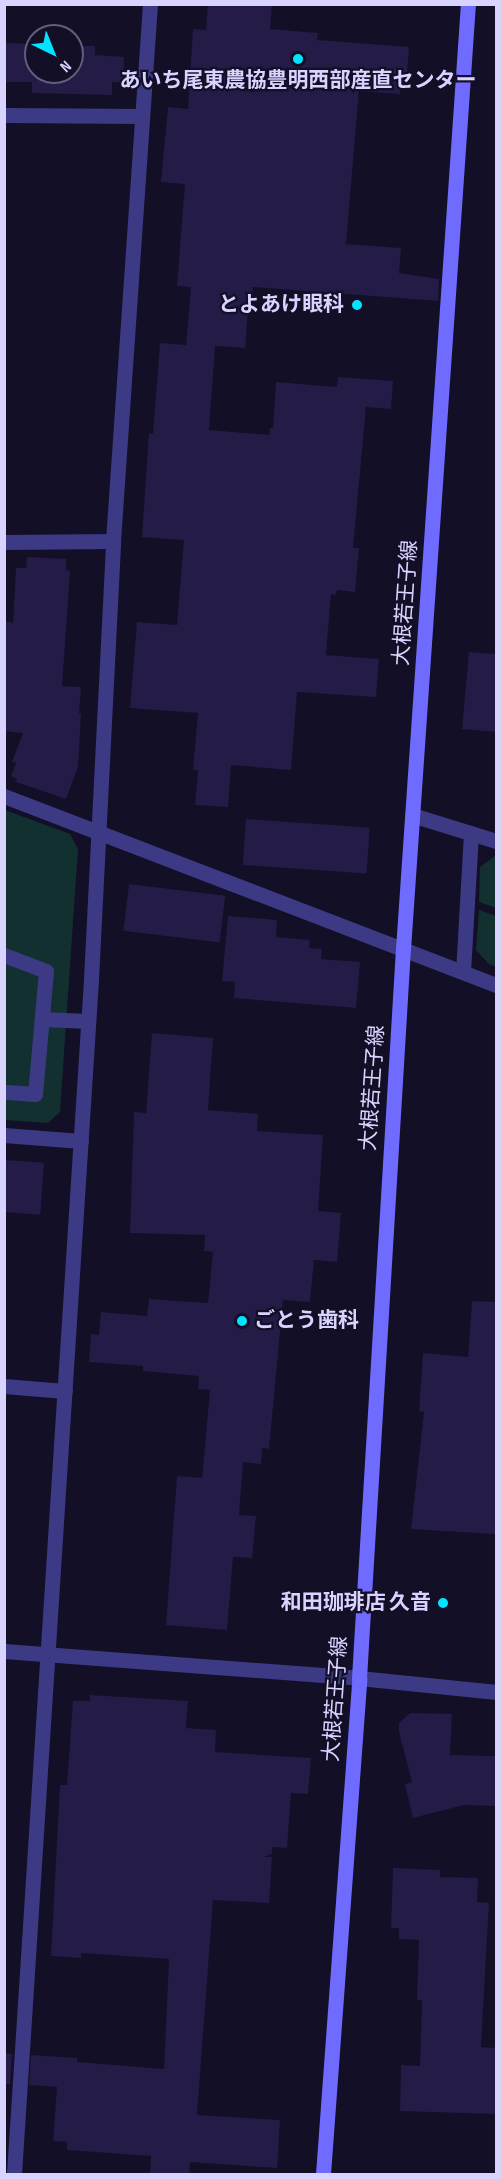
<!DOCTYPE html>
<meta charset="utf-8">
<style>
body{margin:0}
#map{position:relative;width:501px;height:2179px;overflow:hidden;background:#130f26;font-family:"Sofia Sans Condensed","Noto Sans JP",sans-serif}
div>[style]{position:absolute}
.green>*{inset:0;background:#12302f}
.building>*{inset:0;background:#241b47;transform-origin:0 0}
.street>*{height:15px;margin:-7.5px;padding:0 7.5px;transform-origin:7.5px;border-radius:7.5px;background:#3d3a85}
.secondary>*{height:15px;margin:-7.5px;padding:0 7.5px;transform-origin:7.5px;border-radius:7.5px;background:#6f6bff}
.dots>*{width:16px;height:16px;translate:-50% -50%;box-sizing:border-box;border:3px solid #130f26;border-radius:50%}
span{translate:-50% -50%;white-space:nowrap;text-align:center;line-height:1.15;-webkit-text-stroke:4.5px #130f26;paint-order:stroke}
.poi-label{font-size:21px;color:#d9d4ff;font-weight:700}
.right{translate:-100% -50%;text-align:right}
.left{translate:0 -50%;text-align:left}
.street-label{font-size:21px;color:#d9d4ff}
.frame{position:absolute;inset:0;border:6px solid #d9d4ff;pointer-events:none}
.north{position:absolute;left:24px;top:24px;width:60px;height:60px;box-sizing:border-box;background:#130f26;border:2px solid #625e7d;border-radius:50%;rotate:137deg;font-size:16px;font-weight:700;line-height:24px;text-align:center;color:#d9d4ff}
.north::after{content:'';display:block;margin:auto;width:21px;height:27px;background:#00e5ff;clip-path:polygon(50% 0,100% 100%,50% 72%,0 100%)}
</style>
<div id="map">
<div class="green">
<div style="clip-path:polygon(5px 810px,70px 834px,78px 849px,60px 1112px,48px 1123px,5px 1120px)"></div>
<div style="clip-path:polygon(496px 855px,496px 908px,479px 902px,480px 867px)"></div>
<div style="clip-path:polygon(479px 910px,496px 916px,496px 967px,489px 964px,476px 950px)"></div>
</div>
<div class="building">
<div style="clip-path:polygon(208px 4px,272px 4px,270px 29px,318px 33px,317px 40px,409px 47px,407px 74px,402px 73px,400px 94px,359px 91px,346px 244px,401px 248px,399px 273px,439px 279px,438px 301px,253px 287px,251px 311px,248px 311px,245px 348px,215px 346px,209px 430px,269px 435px,270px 428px,273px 428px,276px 382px,337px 387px,338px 377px,393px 381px,391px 409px,366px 407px,353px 548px,359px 548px,355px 592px,337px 590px,336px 595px,331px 594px,326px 655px,379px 659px,376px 697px,297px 692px,291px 770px,231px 765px,228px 807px,195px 805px,198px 770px,193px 770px,198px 713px,130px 708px,137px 622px,177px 625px,184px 540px,142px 537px,149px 433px,153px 434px,160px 343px,186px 345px,191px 287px,177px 286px,185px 184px,161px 182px,168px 107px,188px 109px,193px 29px,206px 30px)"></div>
<div style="clip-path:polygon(4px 43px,36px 44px,36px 72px,72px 72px,72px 46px,95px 46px,95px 55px,124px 57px,123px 83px,112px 82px,112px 95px,32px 93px,32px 82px,4px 82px)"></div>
<div style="clip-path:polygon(27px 557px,66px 559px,66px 570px,70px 571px,62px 686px,81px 687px,79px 713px,81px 714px,78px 767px,66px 799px,16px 782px,17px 779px,11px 776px,16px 763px,12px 762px,23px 733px,4px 731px,4px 621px,13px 623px,16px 568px,26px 568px)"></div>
<div style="clip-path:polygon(469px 652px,496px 654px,496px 732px,462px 729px)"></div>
<div style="left:246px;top:819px;width:124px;height:46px;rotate:4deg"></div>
<div style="left:129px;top:884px;width:97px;height:47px;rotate:7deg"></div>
<div style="clip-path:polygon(228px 916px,277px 920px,276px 937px,310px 940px,309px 948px,322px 949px,321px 959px,360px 962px,356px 1008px,234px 998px,235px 982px,222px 981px)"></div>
<div style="clip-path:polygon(152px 1033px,213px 1038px,208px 1110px,258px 1114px,257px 1131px,323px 1135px,318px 1211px,341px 1213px,337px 1262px,314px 1260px,310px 1302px,283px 1300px,269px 1449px,262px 1448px,261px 1464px,243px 1462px,239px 1515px,256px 1516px,252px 1558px,233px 1557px,227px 1630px,166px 1625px,177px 1476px,202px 1478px,210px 1390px,198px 1389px,199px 1376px,143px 1371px,143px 1366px,89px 1362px,91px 1334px,99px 1335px,101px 1312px,147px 1316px,149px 1299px,208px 1303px,213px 1252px,204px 1251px,205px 1235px,130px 1233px,134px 1112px,146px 1113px)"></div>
<div style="left:4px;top:1160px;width:40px;height:52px;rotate:4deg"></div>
<div style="clip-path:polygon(472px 1301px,496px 1302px,496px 1534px,411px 1529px,424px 1412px,419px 1411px,423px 1353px,468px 1357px)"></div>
<div style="clip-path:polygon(90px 1695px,188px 1701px,186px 1728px,216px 1730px,215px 1752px,311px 1758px,308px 1794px,291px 1793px,287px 1848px,272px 1847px,272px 1854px,264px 1857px,272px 1857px,269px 1903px,213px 1900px,197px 2115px,280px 2120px,277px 2168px,190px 2162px,189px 2175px,150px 2175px,151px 2156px,67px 2150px,67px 2142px,53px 2141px,57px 2087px,29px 2085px,31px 2055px,77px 2058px,77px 2062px,164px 2069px,169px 1959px,81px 1953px,81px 1958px,51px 1956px,60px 1785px,67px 1785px,73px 1701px,90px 1701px)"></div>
<div style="clip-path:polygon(410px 1713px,452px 1714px,450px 1755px,496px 1756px,496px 1806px,464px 1805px,413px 1818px,405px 1784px,412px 1782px,399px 1732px,399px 1723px)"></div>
<div style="clip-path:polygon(393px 1868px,440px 1870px,440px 1877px,478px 1878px,477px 1902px,489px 1903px,481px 2047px,496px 2048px,496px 2114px,400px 2111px,401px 2065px,420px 2066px,422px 2000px,417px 2000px,419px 1940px,399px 1939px,399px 1928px,391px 1928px)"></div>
<div style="clip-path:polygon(4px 2053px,12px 2054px,10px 2084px,4px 2084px)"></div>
</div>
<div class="street">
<div style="left:4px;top:115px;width:138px;rotate:0.4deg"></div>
<div style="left:4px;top:542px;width:109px;rotate:-0.5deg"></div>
<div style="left:4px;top:796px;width:527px;rotate:21.01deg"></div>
<div style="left:412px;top:815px;width:88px;rotate:17.2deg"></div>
<div style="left:4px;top:955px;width:45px;rotate:20.9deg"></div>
<div style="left:46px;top:971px;width:123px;rotate:95.1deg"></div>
<div style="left:35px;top:1094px;width:31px;rotate:-176deg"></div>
<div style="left:463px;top:972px;width:139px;rotate:-86.7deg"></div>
<div style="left:42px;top:1019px;width:46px;rotate:2.5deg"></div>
<div style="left:4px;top:1135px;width:77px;rotate:4.5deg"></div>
<div style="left:4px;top:1386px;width:61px;rotate:4.7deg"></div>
<div style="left:4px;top:1651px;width:356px;rotate:4.3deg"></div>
<div style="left:359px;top:1678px;width:138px;rotate:5.8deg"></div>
<div style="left:14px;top:2174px;width:1197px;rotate:-86.31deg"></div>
<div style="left:91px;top:979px;width:439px;rotate:-87.1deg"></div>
<div style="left:113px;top:541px;width:538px;rotate:-86.06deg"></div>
</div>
<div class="secondary">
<div style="left:323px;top:2174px;width:497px;rotate:-85.8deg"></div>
<div style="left:359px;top:1678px;width:730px;rotate:-86.55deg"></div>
<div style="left:403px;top:949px;width:947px;rotate:-86.07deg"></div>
</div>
<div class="dots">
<div style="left:298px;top:59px;background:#00e5ff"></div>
<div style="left:357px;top:305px;background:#00e5ff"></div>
<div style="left:242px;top:1321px;background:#00e5ff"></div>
<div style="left:443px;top:1603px;background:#00e5ff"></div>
</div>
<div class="poi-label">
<span style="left:298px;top:81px">あいち尾東農協豊明西部産直センター</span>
<span class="right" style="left:344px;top:305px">とよあけ眼科</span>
<span class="left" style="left:254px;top:1321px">ごとう歯科</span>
<span class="right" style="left:431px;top:1603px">和田珈琲店 久音</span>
</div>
<div class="street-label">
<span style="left:406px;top:603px;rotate:-86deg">大根若王子線</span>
<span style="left:373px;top:1088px;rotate:-86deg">大根若王子線</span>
<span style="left:336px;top:1699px;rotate:-86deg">大根若王子線</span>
</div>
<div class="frame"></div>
<div class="north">N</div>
</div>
